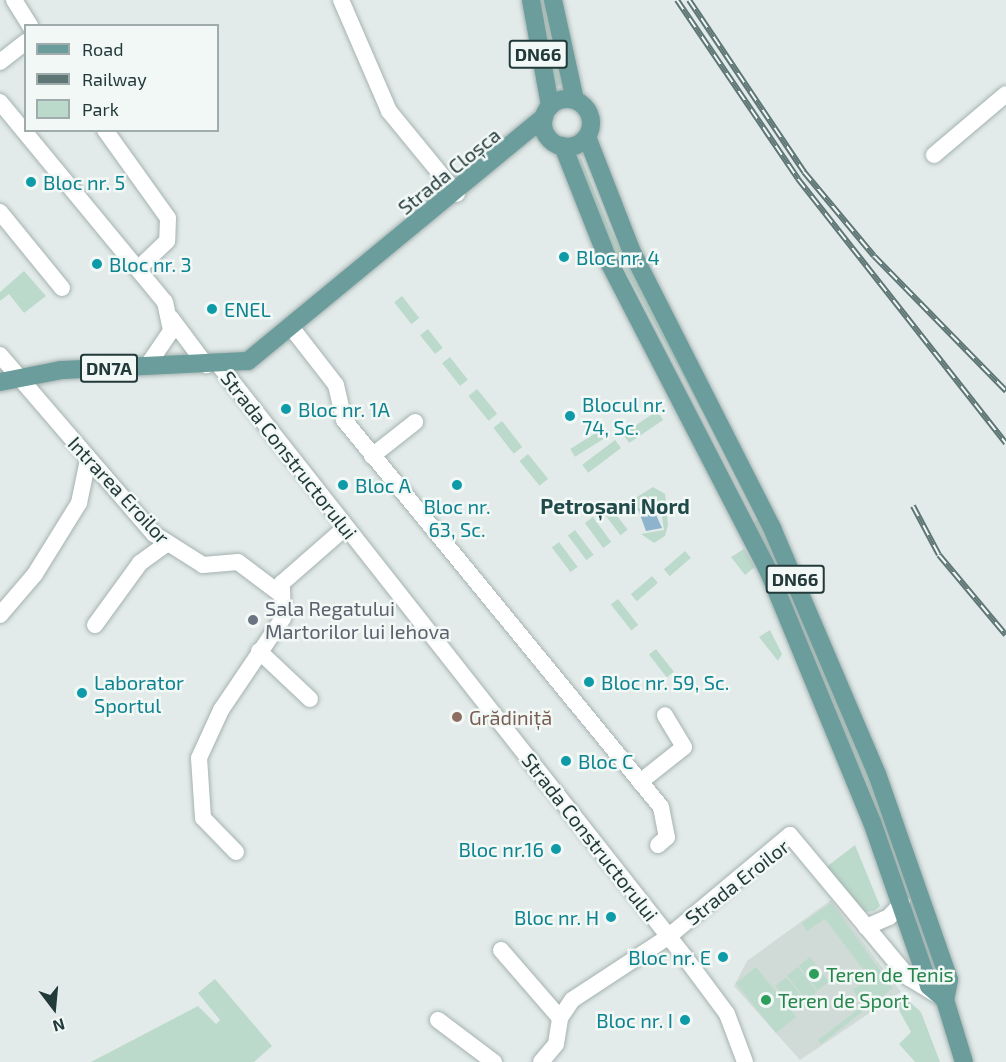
<!DOCTYPE html>
<meta charset="utf-8">
<style>
body{margin:0}
#map{position:relative;width:1006px;height:1062px;overflow:hidden;background:#e2ebe9;font-family:"Exo 2",sans-serif}
div>[style]{position:absolute}
.built>*{inset:0;background:#d0dbd8}
.green>*{inset:0;background:#bcdacc;transform-origin:0 0}
.water>*{inset:0;background:#8eb3cc}
.roads{filter:drop-shadow(0 0 2px #a5b2b1) drop-shadow(0 0 2px #a5b2b1)}
.minor>*{height:16px;margin:-8px;padding:0 8px;transform-origin:8px;border-radius:8px;background:#fff}
.major>*{height:18px;margin:-9px;padding:0 9px;transform-origin:9px;border-radius:9px;background:#6a9d9c}
.major>.ring{margin:-9px;padding:0;box-sizing:content-box;background:none;border:18px solid #6a9d9c;border-radius:50%}
.rail>*{height:6px;margin-top:-3px;transform-origin:0;background:repeating-linear-gradient(90deg,#f2f8f6 0 11px,#5e7675 0 22px);box-sizing:border-box;border-block:2px solid #5e7675}
.dots>*{width:16px;height:16px;translate:-50% -50%;box-sizing:border-box;border:3px solid #f2f8f6;border-radius:50%}
span{translate:-50% -50%;white-space:nowrap;text-align:center;line-height:1.15;-webkit-text-stroke:5px #f2f8f6;paint-order:stroke}
.shield-label span{padding:2px 4px;background:#f2f8f6;border:2px solid;border-radius:4px;-webkit-text-stroke-width:0}
.shield-label{font-size:18px;color:#233a3a;font-weight:700}
.street-label{font-size:20px;color:#233a3a}
.culture-label{font-size:20px;color:#0d838f}
.left{translate:0 -50%;text-align:left}
.right{translate:-100% -50%;text-align:right}
.worship-label{font-size:20px;color:#5b616d}
.education-label{font-size:20px;color:#785e54}
.leisure-label{font-size:20px;color:#27864d}
.neighbourhood-label{font-size:21px;color:#214b4b;font-weight:700}
.legend{position:absolute;left:24px;top:24px;width:195px;height:108px;box-sizing:border-box;background:#f2f8f6;border:2px solid #9facab;margin:0;padding:8px 10px;list-style:none;font-size:18px;color:#233a3a}
.legend li{display:flex;align-items:center;gap:12px;height:30px}
.legend b{width:30px;border:2px solid #9facab}
.north{position:absolute;left:24px;top:978px;width:60px;height:60px;-webkit-text-stroke:4px #f2f8f6;paint-order:stroke;rotate:164deg;font-size:16px;font-weight:700;line-height:24px;text-align:center;color:#233a3a}
.north::after{content:'';display:block;margin:auto;width:21px;height:27px;background:#233a3a;clip-path:polygon(50% 0,100% 100%,50% 72%,0 100%)}
</style>
<div id="map">
<div class="built">
<div style="clip-path:polygon(831px 900px,901px 992px,800px 1060px,734px 986px,747px 961px)"></div>
</div>
<div class="green">
<div style="clip-path:polygon(540px 0,546px 0,564px 85px,555px 86px)"></div>
<div style="clip-path:polygon(581px 158px,608px 224px,718px 441px,602px 227px,576px 160px)"></div>
<div style="clip-path:polygon(24px 271px,46px 296px,24px 313px,9px 294px,0 301px,0 292px)"></div>
<div style="left:402px;top:296px;width:28px;height:10px;rotate:52deg"></div>
<div style="left:428px;top:329px;width:24px;height:10px;rotate:52deg"></div>
<div style="left:450px;top:357px;width:29px;height:10px;rotate:52deg"></div>
<div style="left:477px;top:389px;width:32px;height:11px;rotate:51deg"></div>
<div style="left:657px;top:411px;width:11px;height:41px;rotate:56deg"></div>
<div style="left:502px;top:421px;width:33px;height:11px;rotate:52deg"></div>
<div style="left:599px;top:431px;width:9px;height:34px;rotate:58deg"></div>
<div style="left:615px;top:440px;width:10px;height:41px;rotate:53deg"></div>
<div style="left:528px;top:454px;width:32px;height:11px;rotate:51deg"></div>
<div style="clip-path:polygon(653px 487px,665px 494px,668px 525px,665px 536px,654px 543px,641px 534px,664px 530px,661px 511px,655px 512px,654px 504px,633px 512px,637px 497px)"></div>
<div style="left:609px;top:505px;width:31px;height:9px;rotate:53deg"></div>
<div style="left:593px;top:517px;width:31px;height:10px;rotate:54deg"></div>
<div style="clip-path:polygon(760px 519px,874px 786px,942px 977px,935px 979px,870px 791px,753px 522px)"></div>
<div style="left:575px;top:530px;width:31px;height:9px;rotate:53deg"></div>
<div style="left:559px;top:542px;width:31px;height:9px;rotate:53deg"></div>
<div style="clip-path:polygon(744px 549px,755px 567px,745px 575px,731px 557px)"></div>
<div style="left:685px;top:551px;width:9px;height:28px;rotate:49deg"></div>
<div style="left:652px;top:576px;width:9px;height:28px;rotate:49deg"></div>
<div style="left:618px;top:599px;width:33px;height:9px;rotate:52deg"></div>
<div style="clip-path:polygon(770px 630px,782px 654px,778px 661px,759px 637px)"></div>
<div style="left:656px;top:649px;width:29px;height:9px;rotate:52deg"></div>
<div style="clip-path:polygon(855px 845px,880px 906px,874px 911px,865px 912px,825px 868px)"></div>
<div style="clip-path:polygon(831px 903px,893px 988px,821px 1044px,818px 1040px,864px 1005px,853px 990px,869px 977px,825px 919px,807px 931px,802px 923px)"></div>
<div style="left:810px;top:957px;width:31px;height:14px;rotate:53deg"></div>
<div style="left:756px;top:967px;width:64px;height:26px;rotate:51deg"></div>
<div style="left:798px;top:967px;width:31px;height:14px;rotate:52deg"></div>
<div style="left:786px;top:977px;width:30px;height:14px;rotate:50deg"></div>
<div style="clip-path:polygon(215px 979px,272px 1046px,254px 1062px,91px 1062px,198px 1006px,216px 1024px,220px 1020px,198px 993px)"></div>
<div style="clip-path:polygon(902px 995px,921px 1012px,940px 1062px,915px 1062px,899px 1044px,911px 1032px,896px 1005px)"></div>
</div>
<div class="water">
<div style="clip-path:polygon(652px 506px,662px 528px,646px 531px,638px 509px)"></div>
</div>
<div class="roads">
<div class="minor">
<div style="left:14px;top:0;width:31px;rotate:58deg"></div>
<div style="left:341px;top:0;width:121px;rotate:66.6deg"></div>
<div style="left:389px;top:111px;width:107px;rotate:50.7deg"></div>
<div style="left:0;top:62px;width:33px;rotate:-38deg"></div>
<div style="left:0;top:102px;width:259px;rotate:50.5deg"></div>
<div style="left:165px;top:302px;width:30px;rotate:78deg"></div>
<div style="left:171px;top:331px;width:42px;rotate:124.4deg"></div>
<div style="left:105px;top:130px;width:108px;rotate:54.4deg"></div>
<div style="left:168px;top:218px;width:23px;rotate:92deg"></div>
<div style="left:167px;top:241px;width:39px;rotate:136deg"></div>
<div style="left:934px;top:155px;width:94px;rotate:-40.3deg"></div>
<div style="left:0;top:212px;width:98px;rotate:50.8deg"></div>
<div style="left:171px;top:318px;width:59px;rotate:53.3deg"></div>
<div style="left:291px;top:327px;width:73px;rotate:52.2deg"></div>
<div style="left:336px;top:385px;width:36px;rotate:77deg"></div>
<div style="left:344px;top:420px;width:500px;rotate:50.68deg"></div>
<div style="left:661px;top:807px;width:31px;rotate:79deg"></div>
<div style="left:667px;top:837px;width:12px;rotate:138deg"></div>
<div style="left:0;top:355px;width:236px;rotate:49.3deg"></div>
<div style="left:154px;top:534px;width:58px;rotate:32.3deg"></div>
<div style="left:203px;top:565px;width:35px;rotate:-5deg"></div>
<div style="left:238px;top:562px;width:55px;rotate:36.9deg"></div>
<div style="left:219px;top:365px;width:752px;rotate:51.8deg"></div>
<div style="left:684px;top:956px;width:72px;rotate:53.4deg"></div>
<div style="left:727px;top:1014px;width:51px;rotate:69.4deg"></div>
<div style="left:372px;top:456px;width:55px;rotate:-38.3deg"></div>
<div style="left:0;top:615px;width:54px;rotate:-49.5deg"></div>
<div style="left:35px;top:574px;width:84px;rotate:-58.2deg"></div>
<div style="left:79px;top:503px;width:44px;rotate:-78.2deg"></div>
<div style="left:95px;top:625px;width:77px;rotate:-54deg"></div>
<div style="left:140px;top:563px;width:32px;rotate:-36deg"></div>
<div style="left:259px;top:651px;width:70px;rotate:43.3deg"></div>
<div style="left:640px;top:782px;width:56px;rotate:-38.5deg"></div>
<div style="left:684px;top:747px;width:37px;rotate:-121deg"></div>
<div style="left:236px;top:852px;width:47px;rotate:-134.1deg"></div>
<div style="left:203px;top:818px;width:60px;rotate:-93.8deg"></div>
<div style="left:199px;top:758px;width:53px;rotate:-65.4deg"></div>
<div style="left:221px;top:710px;width:111px;rotate:-56deg"></div>
<div style="left:283px;top:618px;width:35px;rotate:-92deg"></div>
<div style="left:282px;top:583px;width:85px;rotate:-41.2deg"></div>
<div style="left:866px;top:927px;width:25px;rotate:-23deg"></div>
<div style="left:889px;top:917px;width:19px;rotate:-47deg"></div>
<div style="left:501px;top:950px;width:90px;rotate:49.1deg"></div>
<div style="left:438px;top:1020px;width:70px;rotate:36.9deg"></div>
<div style="left:541px;top:1062px;width:23px;rotate:-50deg"></div>
<div style="left:556px;top:1044px;width:26px;rotate:-81deg"></div>
<div style="left:560px;top:1018px;width:22px;rotate:-56deg"></div>
<div style="left:572px;top:1000px;width:115px;rotate:-33.3deg"></div>
<div style="left:668px;top:937px;width:159px;rotate:-39.9deg"></div>
<div style="left:790px;top:835px;width:186px;rotate:50.2deg"></div>
<div style="left:909px;top:978px;width:39px;rotate:31deg"></div>
</div>
<div class="major">
<div style="left:531px;top:0;width:108px;rotate:79.8deg"></div>
<div style="left:553px;top:0;width:102px;rotate:77.6deg"></div>
<div class="ring" style="left:543px;top:99px;width:30px;height:30px"></div>
<div style="left:587px;top:137px;width:121px;rotate:68.7deg"></div>
<div style="left:631px;top:250px;width:312px;rotate:63.1deg"></div>
<div style="left:772px;top:528px;width:267px;rotate:66.9deg"></div>
<div style="left:877px;top:774px;width:218px;rotate:70.7deg"></div>
<div style="left:949px;top:980px;width:20px;rotate:101deg"></div>
<div style="left:945px;top:1000px;width:65px;rotate:73deg"></div>
<div style="left:563px;top:146px;width:125px;rotate:68.4deg"></div>
<div style="left:609px;top:262px;width:347px;rotate:62.7deg"></div>
<div style="left:768px;top:570px;width:273px;rotate:67.6deg"></div>
<div style="left:872px;top:822px;width:174px;rotate:70.8deg"></div>
<div style="left:929px;top:986px;width:21px;rotate:41deg"></div>
<div style="left:0;top:382px;width:62px;rotate:-11.1deg"></div>
<div style="left:61px;top:370px;width:187px;rotate:-2.8deg"></div>
<div style="left:248px;top:361px;width:384px;rotate:-39.5deg"></div>
</div>
</div>
<div class="rail">
<div style="left:677px;top:0;width:216px;rotate:55.9deg"></div>
<div style="left:798px;top:179px;width:336px;rotate:51.8deg"></div>
<div style="left:689px;top:0;width:207px;rotate:56.2deg"></div>
<div style="left:804px;top:172px;width:109px;rotate:50.2deg"></div>
<div style="left:874px;top:256px;width:189px;rotate:45.6deg"></div>
<div style="left:913px;top:506px;width:55px;rotate:62deg"></div>
<div style="left:939px;top:555px;width:104px;rotate:50.1deg"></div>
</div>
<div class="dots">
<div style="left:31px;top:182px;background:#0f9aa8"></div>
<div style="left:564px;top:257px;background:#0f9aa8"></div>
<div style="left:97px;top:264px;background:#0f9aa8"></div>
<div style="left:212px;top:309px;background:#0f9aa8"></div>
<div style="left:286px;top:409px;background:#0f9aa8"></div>
<div style="left:570px;top:416px;background:#0f9aa8"></div>
<div style="left:343px;top:485px;background:#0f9aa8"></div>
<div style="left:457px;top:485px;background:#0f9aa8"></div>
<div style="left:253px;top:620px;background:#6b7280"></div>
<div style="left:589px;top:682px;background:#0f9aa8"></div>
<div style="left:82px;top:693px;background:#0f9aa8"></div>
<div style="left:457px;top:717px;background:#8d6e63"></div>
<div style="left:566px;top:761px;background:#0f9aa8"></div>
<div style="left:556px;top:849px;background:#0f9aa8"></div>
<div style="left:611px;top:917px;background:#0f9aa8"></div>
<div style="left:723px;top:957px;background:#0f9aa8"></div>
<div style="left:814px;top:974px;background:#2e9e5b"></div>
<div style="left:766px;top:1000px;background:#2e9e5b"></div>
<div style="left:685px;top:1020px;background:#0f9aa8"></div>
</div>
<div class="shield-label">
<span style="left:538px;top:54px">DN66</span>
<span style="left:109px;top:368px">DN7A</span>
<span style="left:795px;top:579px">DN66</span>
</div>
<div class="street-label">
<span style="left:449px;top:171px;rotate:-39deg">Strada Cloșca</span>
<span style="left:289px;top:455px;rotate:52deg">Strada Constructorului</span>
<span style="left:119px;top:490px;rotate:47deg">Intrarea Eroilor</span>
<span style="left:590px;top:837px;rotate:52deg">Strada Constructorului</span>
<span style="left:737px;top:882px;rotate:-38deg">Strada Eroilor</span>
</div>
<div class="culture-label">
<span class="left" style="left:43px;top:182px">Bloc nr. 5</span>
<span class="left" style="left:576px;top:257px">Bloc nr. 4</span>
<span class="left" style="left:109px;top:264px">Bloc nr. 3</span>
<span class="left" style="left:224px;top:309px">ENEL</span>
<span class="left" style="left:582px;top:416px">Blocul nr.<br>74, Sc.</span>
<span class="left" style="left:298px;top:409px">Bloc nr. 1A</span>
<span class="left" style="left:355px;top:485px">Bloc A</span>
<span style="left:457px;top:518px">Bloc nr.<br>63, Sc.</span>
<span class="left" style="left:94px;top:694px">Laborator<br>Sportul</span>
<span class="left" style="left:601px;top:682px">Bloc nr. 59, Sc.</span>
<span class="left" style="left:578px;top:761px">Bloc C</span>
<span class="right" style="left:544px;top:849px">Bloc nr.16</span>
<span class="right" style="left:599px;top:917px">Bloc nr. H</span>
<span class="right" style="left:711px;top:957px">Bloc nr. E</span>
<span class="right" style="left:673px;top:1020px">Bloc nr. I</span>
</div>
<div class="worship-label">
<span class="left" style="left:265px;top:620px">Sala Regatului<br>Martorilor lui Iehova</span>
</div>
<div class="education-label">
<span class="left" style="left:469px;top:717px">Grădiniță</span>
</div>
<div class="leisure-label">
<span class="left" style="left:826px;top:974px">Teren de Tenis</span>
<span class="left" style="left:778px;top:1000px">Teren de Sport</span>
</div>
<div class="neighbourhood-label">
<span style="left:615px;top:506px">Petroșani Nord</span>
</div>
<ul class="legend">
<li><b style="height:8px;background:#6a9d9c"></b>Road</li>
<li><b style="height:8px;background:#5e7675"></b>Railway</li>
<li><b style="height:16px;background:#bcdacc"></b>Park</li>
</ul>
<div class="north">N</div>
</div>
